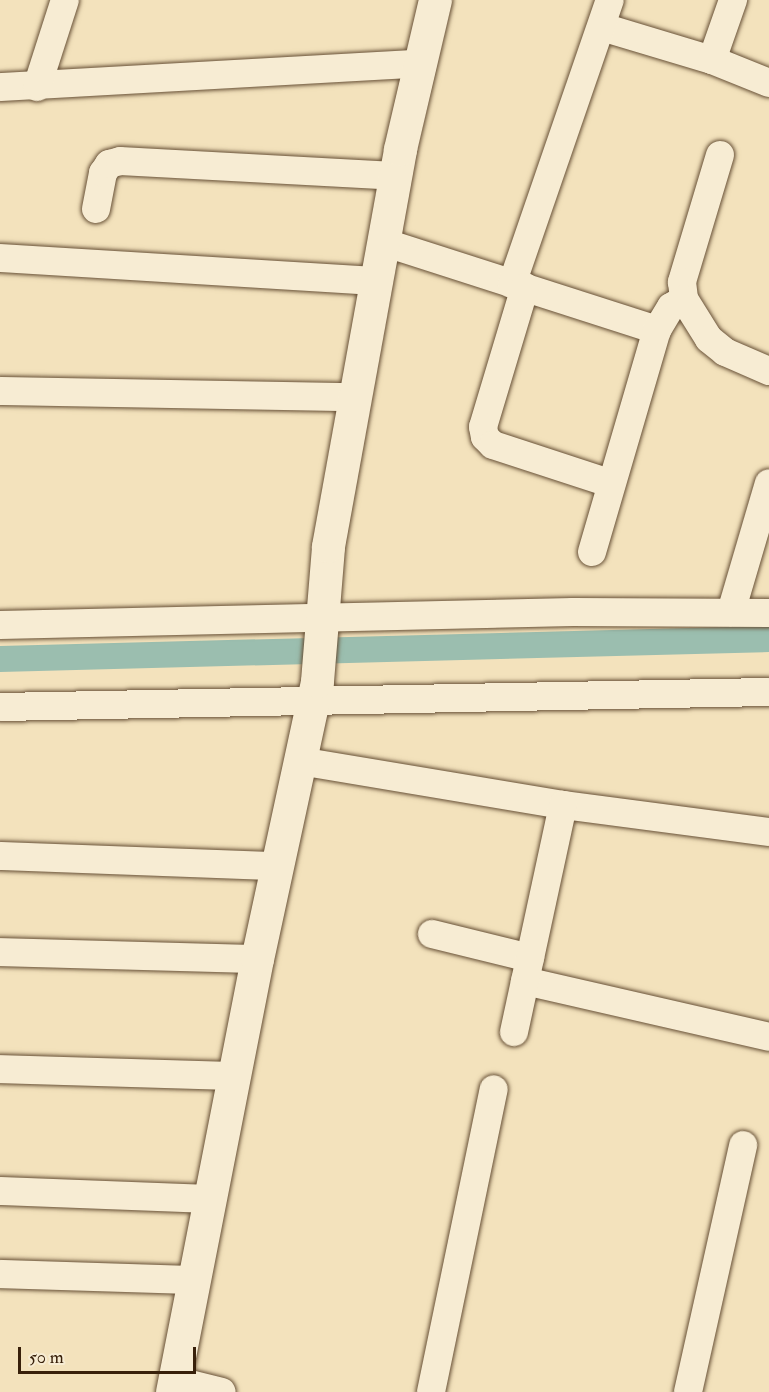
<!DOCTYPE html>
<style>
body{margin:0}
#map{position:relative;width:769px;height:1392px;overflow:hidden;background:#f3e2bc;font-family:"IM FELL Double Pica",serif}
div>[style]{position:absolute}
.canal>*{height:26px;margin:-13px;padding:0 13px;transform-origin:13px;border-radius:13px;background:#9bbeaf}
.roads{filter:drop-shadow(0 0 2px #675036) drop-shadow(0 0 2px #675036)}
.minor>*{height:28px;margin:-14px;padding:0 14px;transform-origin:14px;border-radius:14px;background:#f7ecd3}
.tertiary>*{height:33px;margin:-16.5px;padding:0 16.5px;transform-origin:16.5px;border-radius:16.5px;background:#f7ecd3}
span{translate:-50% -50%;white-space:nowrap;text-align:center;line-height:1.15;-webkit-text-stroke:6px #f7ecd3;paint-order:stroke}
.scale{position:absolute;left:18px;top:1347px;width:178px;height:27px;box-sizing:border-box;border:3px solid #38200a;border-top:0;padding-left:8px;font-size:18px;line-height:21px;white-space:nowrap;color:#38200a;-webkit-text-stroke:4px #f7ecd3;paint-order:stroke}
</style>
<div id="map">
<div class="canal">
<div style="left:0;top:659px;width:769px;rotate:-1.49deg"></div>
</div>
<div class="roads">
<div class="minor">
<div style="left:602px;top:27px;width:115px;rotate:16.7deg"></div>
<div style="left:712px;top:60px;width:61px;rotate:22deg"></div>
<div style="left:712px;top:60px;width:64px;rotate:-70.7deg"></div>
<div style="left:0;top:87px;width:418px;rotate:-3.2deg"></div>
<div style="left:37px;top:87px;width:91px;rotate:-72.2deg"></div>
<div style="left:720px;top:155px;width:133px;rotate:106.7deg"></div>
<div style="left:682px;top:282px;width:17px;rotate:83deg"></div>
<div style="left:684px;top:299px;width:47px;rotate:58deg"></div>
<div style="left:709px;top:339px;width:21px;rotate:39deg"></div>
<div style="left:725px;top:352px;width:48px;rotate:23.4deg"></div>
<div style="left:96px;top:209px;width:37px;rotate:-79deg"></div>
<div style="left:103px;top:173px;width:11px;rotate:-56deg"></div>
<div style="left:109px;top:164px;width:11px;rotate:-15deg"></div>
<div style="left:120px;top:161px;width:275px;rotate:3.1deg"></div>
<div style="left:383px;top:242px;width:288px;rotate:17.8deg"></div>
<div style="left:0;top:258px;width:378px;rotate:3.5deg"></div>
<div style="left:512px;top:284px;width:300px;rotate:-71deg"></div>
<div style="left:525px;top:287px;width:146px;rotate:106.7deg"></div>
<div style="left:483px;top:427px;width:10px;rotate:79deg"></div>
<div style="left:485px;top:437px;width:11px;rotate:45deg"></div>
<div style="left:493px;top:445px;width:122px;rotate:18.1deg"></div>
<div style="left:0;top:391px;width:354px;rotate:1deg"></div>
<div style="left:592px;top:552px;width:231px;rotate:-73.7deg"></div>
<div style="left:657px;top:330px;width:27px;rotate:-59deg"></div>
<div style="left:671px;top:307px;width:15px;rotate:-32deg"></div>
<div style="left:731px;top:612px;width:134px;rotate:-73.6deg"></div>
<div style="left:0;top:625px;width:573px;rotate:-1.3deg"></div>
<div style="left:573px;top:612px;width:196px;rotate:0.3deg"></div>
<div style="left:0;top:707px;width:769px;rotate:-1.12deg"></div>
<div style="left:300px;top:761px;width:267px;rotate:9.5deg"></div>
<div style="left:563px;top:805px;width:208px;rotate:7.5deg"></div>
<div style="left:0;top:856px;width:277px;rotate:2.1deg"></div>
<div style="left:432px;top:934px;width:101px;rotate:13.8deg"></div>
<div style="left:0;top:952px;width:257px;rotate:1.6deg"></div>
<div style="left:525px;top:981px;width:250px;rotate:12.9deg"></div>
<div style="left:514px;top:1032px;width:232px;rotate:-77.8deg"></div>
<div style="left:0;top:1069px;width:235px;rotate:1.7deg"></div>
<div style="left:0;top:1191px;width:209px;rotate:2.2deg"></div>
<div style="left:0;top:1274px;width:193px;rotate:1.8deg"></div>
<div style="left:174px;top:1380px;width:49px;rotate:14deg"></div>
<div style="left:431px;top:1392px;width:309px;rotate:-78.3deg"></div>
<div style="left:688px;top:1392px;width:253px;rotate:-77.4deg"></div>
</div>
<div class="tertiary">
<div style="left:172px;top:1392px;width:441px;rotate:-78.9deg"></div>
<div style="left:257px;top:959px;width:284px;rotate:-77.8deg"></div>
<div style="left:317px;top:681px;width:135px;rotate:-85.3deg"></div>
<div style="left:328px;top:546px;width:403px;rotate:-79.7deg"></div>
<div style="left:400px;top:149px;width:153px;rotate:-76.8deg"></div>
</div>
</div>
<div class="scale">50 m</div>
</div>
